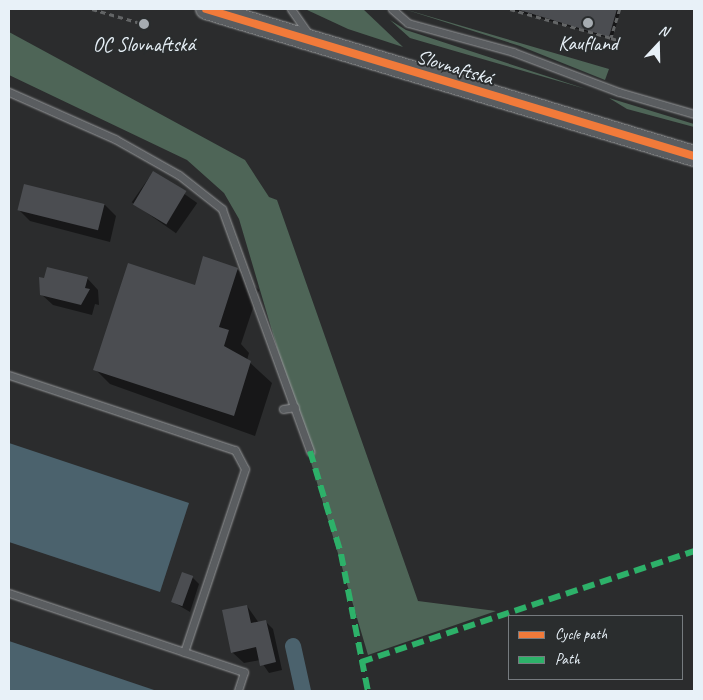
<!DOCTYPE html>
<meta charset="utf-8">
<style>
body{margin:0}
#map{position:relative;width:703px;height:700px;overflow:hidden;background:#2b2c2d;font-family:Caveat,sans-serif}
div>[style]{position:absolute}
.green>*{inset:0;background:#4e6557}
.water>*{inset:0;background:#4b626d}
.shadow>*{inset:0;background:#0007;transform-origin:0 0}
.canal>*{height:16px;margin:-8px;padding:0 8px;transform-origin:8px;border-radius:8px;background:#4b626d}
.building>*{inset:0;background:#4b4d51;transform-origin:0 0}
.path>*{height:2.5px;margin-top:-1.25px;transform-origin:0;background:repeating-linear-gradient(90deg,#636566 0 5px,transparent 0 9px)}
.roads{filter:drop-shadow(0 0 1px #96989a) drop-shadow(0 0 1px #96989a)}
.lane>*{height:7px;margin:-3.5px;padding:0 3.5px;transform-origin:3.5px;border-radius:3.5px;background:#5a5d60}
.secondary>*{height:20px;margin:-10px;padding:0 10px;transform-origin:10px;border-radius:10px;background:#5a5d60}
.quiet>*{height:6px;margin-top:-3px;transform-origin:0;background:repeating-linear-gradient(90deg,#2db169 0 12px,transparent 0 18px)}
.cycleway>*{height:8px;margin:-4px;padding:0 4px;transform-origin:4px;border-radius:4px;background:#f17a3a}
.dots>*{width:14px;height:14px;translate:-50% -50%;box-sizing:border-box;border:2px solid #2a2d2e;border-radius:50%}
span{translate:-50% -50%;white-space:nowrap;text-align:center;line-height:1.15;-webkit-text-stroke:4px #2a2d2e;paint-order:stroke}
.poi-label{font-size:20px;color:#e8f1f8}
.street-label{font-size:20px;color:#e8f1f8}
.frame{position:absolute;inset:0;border:10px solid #e8f1f8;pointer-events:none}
.legend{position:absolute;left:508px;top:615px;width:175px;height:65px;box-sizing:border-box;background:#2a2d2e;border:1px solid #767b7f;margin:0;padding:6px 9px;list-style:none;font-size:15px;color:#e8f1f8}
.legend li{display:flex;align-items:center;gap:10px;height:25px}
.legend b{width:25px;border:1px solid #767b7f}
.north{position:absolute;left:633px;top:20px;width:50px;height:50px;-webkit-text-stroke:4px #2a2d2e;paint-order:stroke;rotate:21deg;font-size:14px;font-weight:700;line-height:20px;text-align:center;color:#e8f1f8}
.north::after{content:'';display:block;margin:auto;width:18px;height:22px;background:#e8f1f8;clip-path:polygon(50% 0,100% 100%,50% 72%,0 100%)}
</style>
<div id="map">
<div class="green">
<div style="clip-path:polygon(305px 9px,363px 9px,403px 47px,348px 29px)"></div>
<div style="clip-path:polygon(404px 9px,609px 69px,605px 80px,520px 46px)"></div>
<div style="clip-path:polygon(390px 20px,406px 30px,586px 89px,410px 38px)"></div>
<div style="clip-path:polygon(9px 32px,245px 160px,269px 197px,277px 200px,418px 601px,496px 611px,368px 655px,239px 219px,224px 193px,187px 160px,9px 75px)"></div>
<div style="clip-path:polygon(609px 98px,694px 124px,694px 127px,627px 109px)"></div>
</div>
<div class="water">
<div style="clip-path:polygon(9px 443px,189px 503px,160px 592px,9px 542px)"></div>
<div style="clip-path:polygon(9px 641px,157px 691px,9px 691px)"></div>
</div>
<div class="shadow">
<div style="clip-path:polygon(509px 9px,621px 9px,612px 39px)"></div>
<div style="left:153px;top:172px;width:54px;height:37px;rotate:35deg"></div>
<div style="clip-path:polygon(25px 185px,105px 205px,116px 216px,110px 242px,30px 221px,19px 210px)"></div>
<div style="clip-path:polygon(237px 269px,259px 290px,241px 344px,249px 353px,247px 360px,272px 383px,255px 436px,110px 384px,95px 369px,194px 287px)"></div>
<div style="clip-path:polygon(87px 278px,98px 290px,99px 305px,95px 304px,92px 315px,53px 305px,41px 294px)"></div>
<div style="clip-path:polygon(192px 577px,199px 584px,190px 612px,173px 602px)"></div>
<div style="clip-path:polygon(247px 606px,259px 623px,266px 622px,273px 629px,282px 670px,269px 673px,260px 660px,244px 663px,232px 652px)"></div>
</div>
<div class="canal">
<div style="left:293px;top:646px;width:46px;rotate:77.5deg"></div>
</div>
<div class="building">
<div style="clip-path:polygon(516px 9px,617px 9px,609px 37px)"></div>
<div style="left:153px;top:171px;width:39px;height:39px;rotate:31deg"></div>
<div style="left:24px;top:184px;width:83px;height:27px;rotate:14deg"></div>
<div style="clip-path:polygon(203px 256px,238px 268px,219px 327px,229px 330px,224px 346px,251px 361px,234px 416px,93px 370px,128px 263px,195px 285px)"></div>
<div style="clip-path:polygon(47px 267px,88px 277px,85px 288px,90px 289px,81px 305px,40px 295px,39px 277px,44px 278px)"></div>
<div style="left:182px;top:572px;width:12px;height:32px;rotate:20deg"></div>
<div style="clip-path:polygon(247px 605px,251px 623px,266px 620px,276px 662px,260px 666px,256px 647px,231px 653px,222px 610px)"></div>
</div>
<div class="path">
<div style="left:92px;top:9px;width:54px;rotate:16.1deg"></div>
<div style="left:510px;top:9px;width:105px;rotate:16deg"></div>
<div style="left:620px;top:9px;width:30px;rotate:107deg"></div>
<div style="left:611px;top:38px;width:9px;rotate:18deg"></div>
</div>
<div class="roads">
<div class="lane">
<div style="left:291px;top:9px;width:32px;rotate:55deg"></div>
<div style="left:392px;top:9px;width:21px;rotate:41deg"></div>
<div style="left:408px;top:23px;width:109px;rotate:15.4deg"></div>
<div style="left:513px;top:52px;width:113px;rotate:20.7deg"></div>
<div style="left:619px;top:92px;width:78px;rotate:16.3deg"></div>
<div style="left:9px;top:92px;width:116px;rotate:23.9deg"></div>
<div style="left:115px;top:139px;width:73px;rotate:29.4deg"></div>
<div style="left:179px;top:175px;width:55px;rotate:38.3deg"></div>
<div style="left:222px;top:209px;width:258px;rotate:70deg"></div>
<div style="left:9px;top:375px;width:238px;rotate:18.4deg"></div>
<div style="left:235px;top:450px;width:21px;rotate:62deg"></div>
<div style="left:245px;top:469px;width:193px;rotate:108.4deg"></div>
<div style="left:283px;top:409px;width:12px;rotate:-9deg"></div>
<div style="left:9px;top:593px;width:248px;rotate:18.6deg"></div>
<div style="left:244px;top:672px;width:20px;rotate:108deg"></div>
</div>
<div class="secondary">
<div style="left:206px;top:9px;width:510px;rotate:16.76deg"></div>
</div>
</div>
<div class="quiet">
<div style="left:310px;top:451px;width:108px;rotate:73.2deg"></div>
<div style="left:341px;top:554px;width:140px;rotate:78.9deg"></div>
<div style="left:361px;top:662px;width:351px;rotate:-18.4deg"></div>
</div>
<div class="cycleway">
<div style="left:206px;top:9px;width:510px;rotate:16.76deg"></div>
</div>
<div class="dots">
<div style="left:588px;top:23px;background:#a6acb1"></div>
<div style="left:144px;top:24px;background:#a6acb1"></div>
</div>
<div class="poi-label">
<span style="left:588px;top:43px">Kaufland</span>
<span style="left:144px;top:44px">OC Slovnaftská</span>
</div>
<div class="street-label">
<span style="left:455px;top:67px;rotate:17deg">Slovnaftská</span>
</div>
<div class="frame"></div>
<ul class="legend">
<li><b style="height:6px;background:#f17a3a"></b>Cycle path</li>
<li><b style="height:6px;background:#2db169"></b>Path</li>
</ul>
<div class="north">N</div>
</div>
